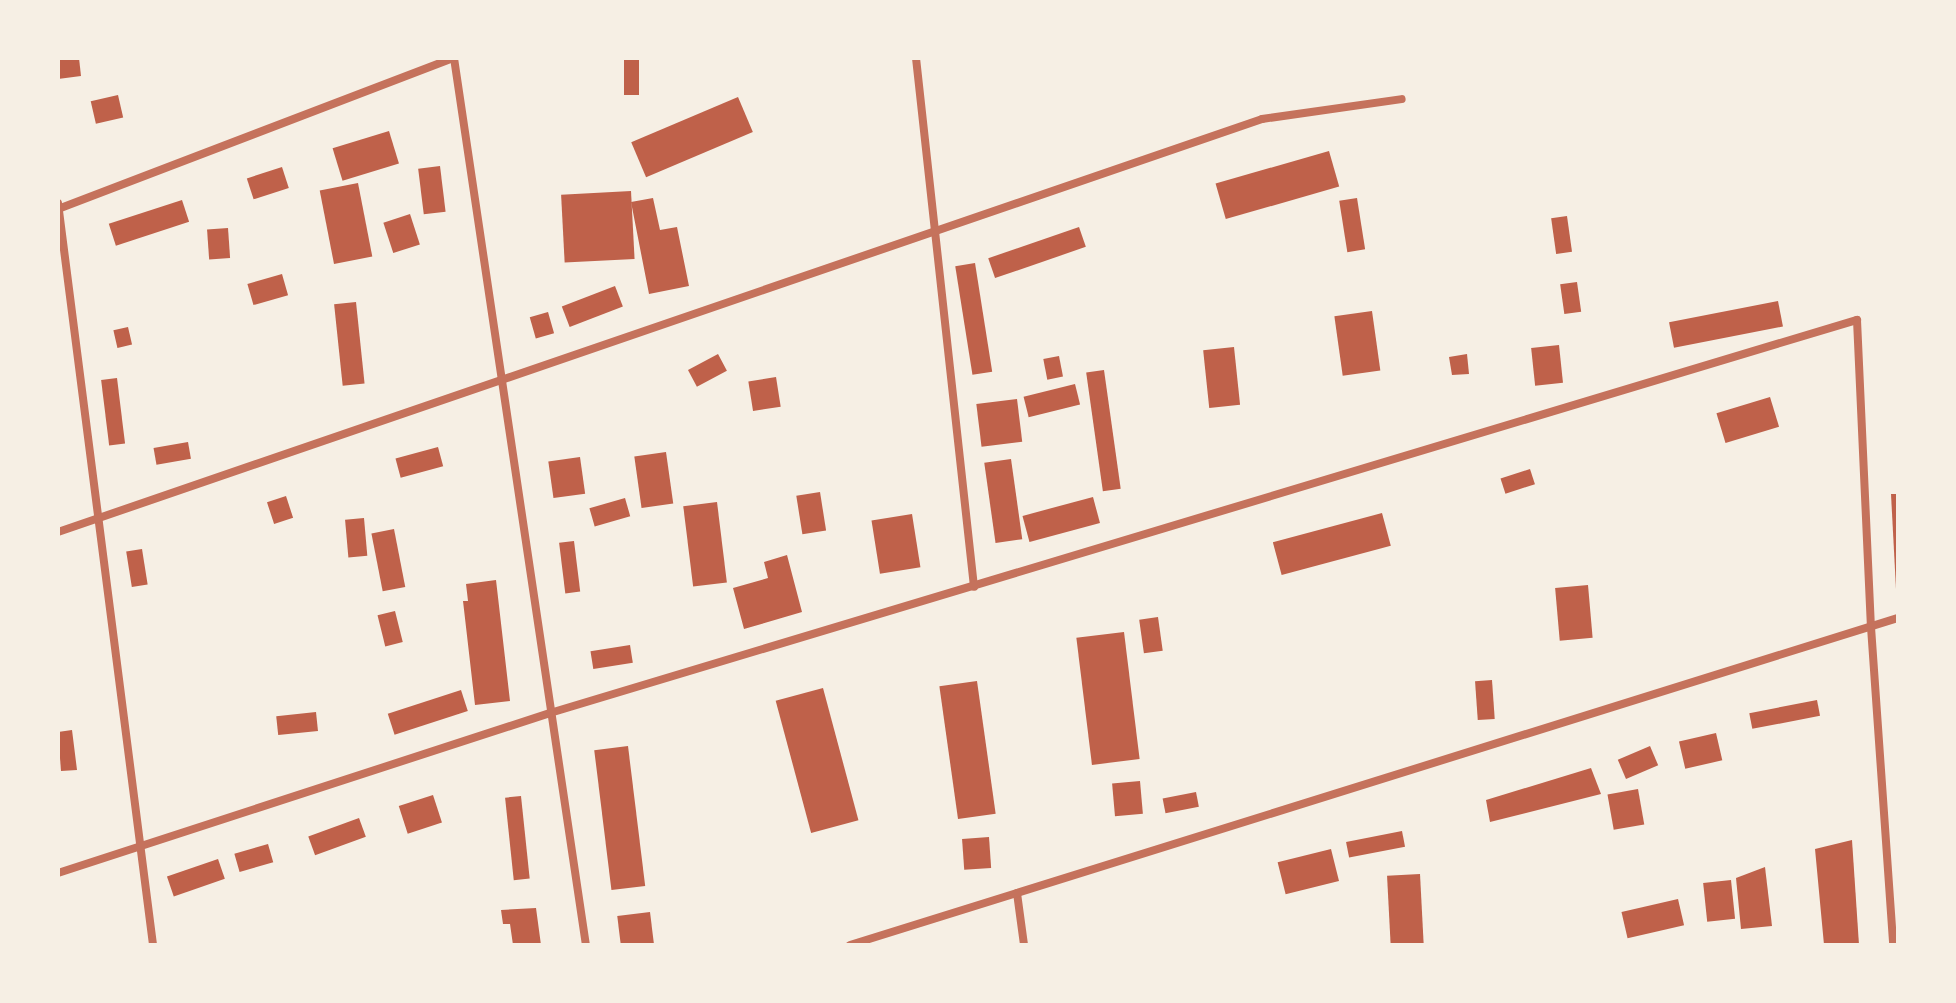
<!DOCTYPE html>
<style>
body{margin:0}
#map{position:relative;width:1956px;height:1003px;overflow:hidden;background:#f6efe4;font-family:"IBM Plex Sans",sans-serif}
div>[style]{position:absolute}
.building>*{inset:0;background:#bf614a;transform-origin:0 0}
.minor>*{height:8px;margin:-4px;padding:0 4px;transform-origin:4px;border-radius:4px;background:#c5725c}
span{translate:-50% -50%;white-space:nowrap;text-align:center;line-height:1.15;-webkit-text-stroke:8px #f6efe4;paint-order:stroke}
.frame{position:absolute;inset:0;border:60px solid #f6efe4;pointer-events:none}
</style>
<div id="map">
<div class="building">
<div style="clip-path:polygon(58px 58px,79px 58px,81px 76px,58px 79px)"></div>
<div style="left:624px;top:58px;width:15px;height:37px"></div>
<div style="left:118px;top:95px;width:23px;height:28px;rotate:77deg"></div>
<div style="left:738px;top:97px;width:38px;height:116px;rotate:67deg"></div>
<div style="left:389px;top:131px;width:34px;height:59px;rotate:73deg"></div>
<div style="left:1329px;top:151px;width:37px;height:118px;rotate:74deg"></div>
<div style="left:440px;top:166px;width:46px;height:22px;rotate:83deg"></div>
<div style="left:282px;top:167px;width:22px;height:37px;rotate:72deg"></div>
<div style="left:358px;top:183px;width:75px;height:39px;rotate:79deg"></div>
<div style="left:631px;top:191px;width:68px;height:70px;rotate:87deg"></div>
<div style="clip-path:polygon(653px 198px,660px 230px,677px 227px,689px 286px,649px 294px,631px 202px)"></div>
<div style="left:1357px;top:198px;width:52px;height:18px;rotate:81deg"></div>
<div style="left:182px;top:200px;width:23px;height:77px;rotate:72deg"></div>
<div style="left:410px;top:214px;width:32px;height:28px;rotate:72deg"></div>
<div style="left:1567px;top:216px;width:36px;height:16px;rotate:82deg"></div>
<div style="left:1079px;top:227px;width:21px;height:96px;rotate:71deg"></div>
<div style="left:228px;top:228px;width:30px;height:21px;rotate:86deg"></div>
<div style="left:975px;top:263px;width:110px;height:20px;rotate:81deg"></div>
<div style="left:282px;top:274px;width:22px;height:36px;rotate:74deg"></div>
<div style="left:1577px;top:282px;width:30px;height:17px;rotate:82deg"></div>
<div style="left:615px;top:286px;width:22px;height:57px;rotate:69deg"></div>
<div style="left:1778px;top:301px;width:26px;height:111px;rotate:79deg"></div>
<div style="left:356px;top:302px;width:82px;height:22px;rotate:84deg"></div>
<div style="left:1372px;top:311px;width:60px;height:38px;rotate:82deg"></div>
<div style="left:548px;top:312px;width:22px;height:19px;rotate:74deg"></div>
<div style="left:128px;top:327px;width:18px;height:15px;rotate:77deg"></div>
<div style="left:1559px;top:345px;width:38px;height:28px;rotate:84deg"></div>
<div style="left:1234px;top:347px;width:58px;height:31px;rotate:84deg"></div>
<div style="left:718px;top:354px;width:19px;height:34px;rotate:62deg"></div>
<div style="clip-path:polygon(1467px 354px,1469px 374px,1452px 375px,1449px 357px)"></div>
<div style="left:1059px;top:356px;width:21px;height:16px;rotate:79deg"></div>
<div style="left:1104px;top:370px;width:120px;height:18px;rotate:82deg"></div>
<div style="left:776px;top:377px;width:30px;height:28px;rotate:81deg"></div>
<div style="left:117px;top:378px;width:66px;height:16px;rotate:83deg"></div>
<div style="left:1075px;top:384px;width:21px;height:53px;rotate:76deg"></div>
<div style="left:1770px;top:397px;width:31px;height:56px;rotate:73deg"></div>
<div style="left:1017px;top:399px;width:43px;height:41px;rotate:83deg"></div>
<div style="left:188px;top:442px;width:17px;height:35px;rotate:80deg"></div>
<div style="left:438px;top:447px;width:20px;height:44px;rotate:75deg"></div>
<div style="left:666px;top:452px;width:52px;height:32px;rotate:82deg"></div>
<div style="left:580px;top:457px;width:37px;height:32px;rotate:82deg"></div>
<div style="left:1011px;top:459px;width:81px;height:27px;rotate:82deg"></div>
<div style="left:1530px;top:469px;width:16px;height:31px;rotate:72deg"></div>
<div style="left:820px;top:492px;width:39px;height:24px;rotate:81deg"></div>
<div style="clip-path:polygon(1891px 494px,1898px 494px,1898px 589px,1896px 589px)"></div>
<div style="left:286px;top:496px;width:23px;height:20px;rotate:72deg"></div>
<div style="left:1093px;top:497px;width:27px;height:73px;rotate:75deg"></div>
<div style="left:625px;top:498px;width:19px;height:37px;rotate:74deg"></div>
<div style="left:717px;top:502px;width:81px;height:34px;rotate:83deg"></div>
<div style="left:1382px;top:513px;width:34px;height:113px;rotate:75deg"></div>
<div style="left:912px;top:514px;width:54px;height:41px;rotate:81deg"></div>
<div style="left:364px;top:518px;width:38px;height:19px;rotate:85deg"></div>
<div style="left:394px;top:529px;width:59px;height:23px;rotate:79deg"></div>
<div style="left:574px;top:541px;width:51px;height:15px;rotate:83deg"></div>
<div style="left:142px;top:549px;width:36px;height:16px;rotate:81deg"></div>
<div style="clip-path:polygon(787px 555px,802px 612px,744px 629px,733px 588px,768px 578px,764px 562px)"></div>
<div style="clip-path:polygon(496px 580px,510px 701px,475px 705px,463px 601px,468px 601px,466px 584px)"></div>
<div style="left:1588px;top:585px;width:53px;height:33px;rotate:85deg"></div>
<div style="left:395px;top:611px;width:32px;height:18px;rotate:76deg"></div>
<div style="left:1158px;top:617px;width:34px;height:19px;rotate:82deg"></div>
<div style="left:1124px;top:632px;width:128px;height:48px;rotate:83deg"></div>
<div style="left:630px;top:645px;width:18px;height:40px;rotate:81deg"></div>
<div style="left:1492px;top:680px;width:39px;height:17px;rotate:86deg"></div>
<div style="left:977px;top:681px;width:134px;height:38px;rotate:82deg"></div>
<div style="left:823px;top:688px;width:137px;height:49px;rotate:75deg"></div>
<div style="left:461px;top:690px;width:22px;height:77px;rotate:72deg"></div>
<div style="left:1817px;top:700px;width:16px;height:69px;rotate:79deg"></div>
<div style="left:316px;top:712px;width:19px;height:40px;rotate:84deg"></div>
<div style="clip-path:polygon(72px 730px,77px 770px,61px 771px,58px 732px)"></div>
<div style="left:1716px;top:733px;width:28px;height:38px;rotate:77deg"></div>
<div style="left:628px;top:746px;width:141px;height:34px;rotate:83deg"></div>
<div style="left:1650px;top:746px;width:21px;height:35px;rotate:67deg"></div>
<div style="clip-path:polygon(1591px 768px,1601px 794px,1490px 822px,1486px 800px)"></div>
<div style="left:1140px;top:781px;width:33px;height:28px;rotate:85deg"></div>
<div style="left:1638px;top:789px;width:36px;height:31px;rotate:80deg"></div>
<div style="left:1196px;top:792px;width:15px;height:34px;rotate:79deg"></div>
<div style="left:433px;top:795px;width:29px;height:36px;rotate:72deg"></div>
<div style="left:521px;top:796px;width:83px;height:16px;rotate:84deg"></div>
<div style="left:359px;top:818px;width:20px;height:54px;rotate:70deg"></div>
<div style="left:1402px;top:831px;width:16px;height:57px;rotate:79deg"></div>
<div style="left:989px;top:837px;width:31px;height:27px;rotate:86deg"></div>
<div style="clip-path:polygon(1852px 840px,1859px 945px,1824px 945px,1815px 849px)"></div>
<div style="left:268px;top:844px;width:19px;height:35px;rotate:74deg"></div>
<div style="left:1331px;top:849px;width:33px;height:55px;rotate:76deg"></div>
<div style="left:218px;top:859px;width:21px;height:54px;rotate:71deg"></div>
<div style="clip-path:polygon(1765px 867px,1772px 926px,1741px 929px,1736px 878px)"></div>
<div style="left:1420px;top:874px;width:71px;height:33px;rotate:87deg"></div>
<div style="left:1731px;top:880px;width:39px;height:28px;rotate:84deg"></div>
<div style="left:1678px;top:899px;width:27px;height:58px;rotate:77deg"></div>
<div style="clip-path:polygon(536px 908px,541px 945px,513px 945px,510px 924px,503px 924px,501px 910px)"></div>
<div style="left:650px;top:912px;width:33px;height:33px;rotate:83deg"></div>
</div>
<div class="minor">
<div style="left:454px;top:58px;width:897px;rotate:81.54deg"></div>
<div style="left:916px;top:58px;width:532px;rotate:83.74deg"></div>
<div style="left:58px;top:203px;width:748px;rotate:82.7deg"></div>
<div style="left:58px;top:209px;width:423px;rotate:-20.9deg"></div>
<div style="left:58px;top:532px;width:1273px;rotate:-18.93deg"></div>
<div style="left:1262px;top:119px;width:141px;rotate:-8.1deg"></div>
<div style="left:58px;top:873px;width:517px;rotate:-18.01deg"></div>
<div style="left:550px;top:713px;width:1365px;rotate:-16.74deg"></div>
<div style="left:1857px;top:320px;width:307px;rotate:87.4deg"></div>
<div style="left:1871px;top:627px;width:319px;rotate:86deg"></div>
<div style="left:1017px;top:893px;width:52px;rotate:82.3deg"></div>
<div style="left:850px;top:945px;width:1098px;rotate:-17.33deg"></div>
</div>
<div class="frame"></div>
</div>
